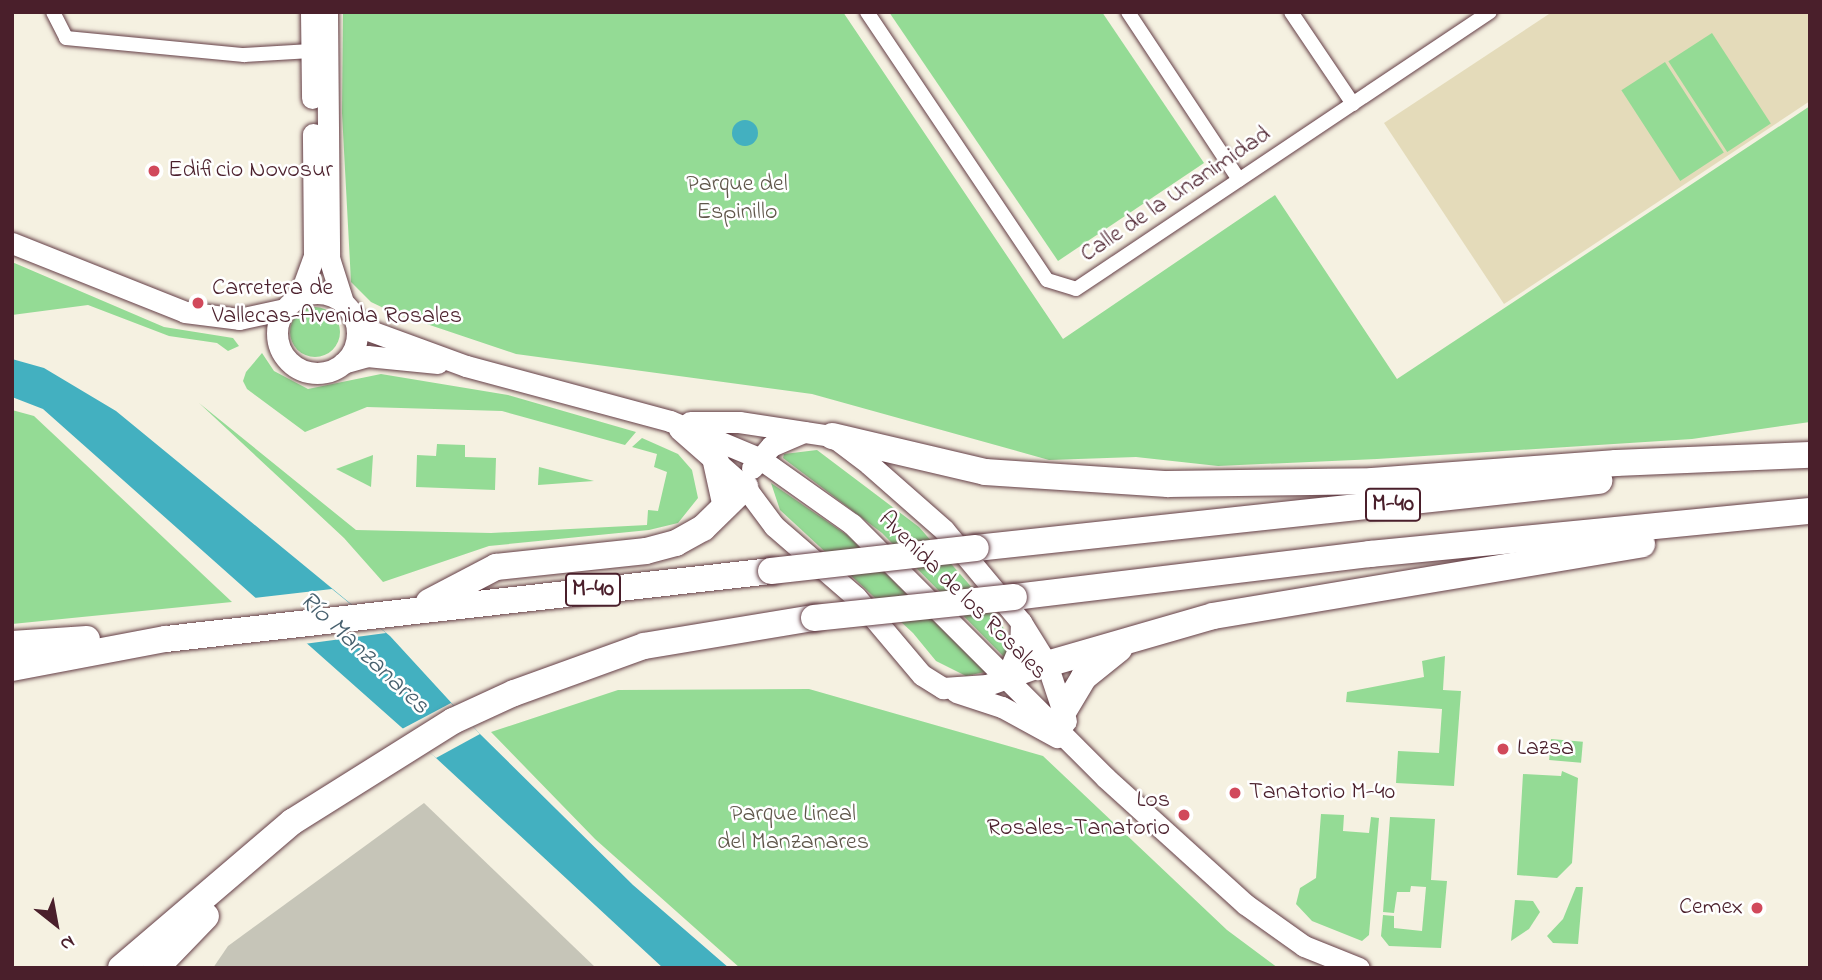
<!DOCTYPE html>
<meta charset="utf-8">
<style>
body{margin:0}
#map{position:relative;width:1822px;height:980px;overflow:hidden;background:#f5f1e1;font-family:"Indie Flower",sans-serif}
div>[style]{position:absolute}
.built>*{inset:0;background:#e4dbba}
.industrial>*{inset:0;background:#c6c5b8}
.green>*{inset:0;background:#94db95;transform-origin:0 0}
.round{border-radius:50%}
.water>*{inset:0;background:#43b0c0}
.pier>*{inset:0;background:#f5f1e1}
.roads{filter:drop-shadow(0 0 2px #643e46) drop-shadow(0 0 2px #643e46)}
.street>*{height:14px;margin:-7px;padding:0 7px;transform-origin:7px;border-radius:7px;background:#fff}
.secondary>*{height:21px;margin:-10.5px;padding:0 10.5px;transform-origin:10.5px;border-radius:10.5px;background:#fff}
.secondary>.ring{margin:-10.5px;padding:0;box-sizing:content-box;background:none;border:21px solid #fff;border-radius:50%}
.highway>*{height:26px;margin:-13px;padding:0 13px;transform-origin:13px;border-radius:13px;background:#fff}
.bridges{filter:drop-shadow(0 0 2px #643e46) drop-shadow(0 0 2px #643e46)}
.highway-bridge>*{height:26px;margin:-13px;padding:0 13px;transform-origin:13px;border-radius:13px;background:#fff}
.dots>*{width:19px;height:19px;translate:-50% -50%;box-sizing:border-box;border:4px solid #fff;border-radius:50%}
span{translate:-50% -50%;white-space:nowrap;text-align:center;line-height:1.15;-webkit-text-stroke:5px #fff;paint-order:stroke}
.shield-label span{padding:2px 5px;background:#fff;border:2px solid;border-radius:5px;-webkit-text-stroke-width:0}
.shield-label{font-size:23px;color:#4a1f2b;font-weight:700}
.poi-label{font-size:24px;color:#4a1f2b}
.left{translate:0 -50%;text-align:left}
.right{translate:-100% -50%;text-align:right}
.park-label{font-size:24px;color:#60574b}
.street-label{font-size:24px;color:#4a1f2b}
.water-label{font-size:26px;color:#47606e;font-style:italic}
.frame{position:absolute;inset:0;border:14px solid #4a1f2b;pointer-events:none}
.north{position:absolute;left:21px;top:889px;width:70px;height:70px;-webkit-text-stroke:5px #fff;paint-order:stroke;rotate:149deg;font-size:19px;font-weight:700;line-height:28px;text-align:center;color:#4a1f2b}
.north::after{content:'';display:block;margin:auto;width:24px;height:32px;background:#4a1f2b;clip-path:polygon(50% 0,100% 100%,50% 72%,0 100%)}
</style>
<div id="map">
<div class="built">
<div style="clip-path:polygon(1552px 12px,1810px 12px,1810px 101px,1504px 304px,1384px 123px)"></div>
</div>
<div class="industrial">
<div style="clip-path:polygon(424px 803px,596px 968px,213px 968px,228px 946px)"></div>
</div>
<div class="green">
<div style="clip-path:polygon(343px 12px,843px 12px,1063px 339px,1275px 195px,1397px 379px,1810px 106px,1810px 422px,1692px 439px,1377px 459px,1218px 466px,1136px 457px,1049px 460px,812px 394px,516px 354px,394px 313px,371px 302px,351px 282px,342px 113px)"></div>
<div style="clip-path:polygon(889px 12px,1102px 12px,1204px 163px,1058px 261px)"></div>
<div style="left:1712px;top:33px;width:108px;height:52px;rotate:57deg"></div>
<div style="left:1665px;top:62px;width:108px;height:52px;rotate:57deg"></div>
<div style="clip-path:polygon(12px 262px,164px 327px,233px 338px,239px 346px,228px 351px,217px 343px,169px 336px,88px 305px,12px 315px)"></div>
<div class="round" style="left:290px;top:307px;width:50px;height:50px"></div>
<div style="clip-path:polygon(262px 353px,274px 371px,308px 389px,381px 374px,508px 395px,636px 432px,625px 445px,502px 411px,367px 407px,305px 432px,247px 389px,243px 381px,246px 372px)"></div>
<div style="clip-path:polygon(199px 403px,356px 530px,491px 533px,647px 525px,648px 510px,658px 511px,667px 472px,654px 467px,657px 454px,632px 447px,642px 438px,678px 454px,692px 470px,698px 498px,678px 523px,649px 530px,489px 546px,383px 582px,344px 538px)"></div>
<div style="clip-path:polygon(12px 410px,34px 416px,232px 602px,12px 624px)"></div>
<div style="clip-path:polygon(437px 444px,465px 445px,465px 457px,496px 458px,495px 490px,416px 487px,417px 455px,436px 456px)"></div>
<div style="clip-path:polygon(817px 450px,919px 527px,1002px 622px,1008px 649px,1004px 657px,882px 533px,783px 458px,784px 454px)"></div>
<div style="clip-path:polygon(373px 455px,371px 487px,336px 469px)"></div>
<div style="clip-path:polygon(539px 467px,594px 481px,538px 485px)"></div>
<div style="clip-path:polygon(771px 483px,847px 535px,985px 672px,966px 676px,936px 661px,913px 633px,780px 510px)"></div>
<div style="clip-path:polygon(1445px 656px,1443px 690px,1461px 691px,1454px 786px,1396px 783px,1398px 751px,1439px 753px,1442px 709px,1346px 702px,1347px 692px,1424px 677px,1422px 661px)"></div>
<div style="clip-path:polygon(809px 689px,1043px 756px,1227px 930px,1278px 968px,740px 968px,595px 839px,491px 732px,618px 690px)"></div>
<div style="left:1551px;top:739px;width:32px;height:21px;rotate:5deg"></div>
<div style="clip-path:polygon(1562px 771px,1578px 778px,1572px 863px,1557px 878px,1517px 875px,1523px 774px,1561px 776px)"></div>
<div style="clip-path:polygon(1321px 814px,1344px 815px,1343px 831px,1369px 833px,1371px 817px,1379px 818px,1369px 935px,1362px 941px,1312px 921px,1296px 904px,1300px 888px,1316px 878px)"></div>
<div style="clip-path:polygon(1390px 817px,1435px 819px,1431px 880px,1447px 881px,1441px 948px,1389px 946px,1381px 936px,1383px 915px,1394px 916px,1394px 928px,1422px 931px,1426px 887px,1411px 886px,1410px 892px,1397px 892px,1394px 913px,1383px 912px)"></div>
<div style="clip-path:polygon(1576px 887px,1583px 887px,1578px 944px,1553px 943px,1547px 936px,1563px 919px)"></div>
<div style="clip-path:polygon(1515px 900px,1533px 901px,1540px 912px,1529px 929px,1511px 941px)"></div>
</div>
<div class="water">
<div class="round" style="left:732px;top:120px;width:26px;height:26px"></div>
<div style="clip-path:polygon(12px 359px,44px 368px,116px 411px,390px 636px,480px 734px,633px 885px,729px 968px,663px 968px,436px 758px,43px 409px,12px 397px)"></div>
</div>
<div class="pier">
<div style="clip-path:polygon(332px 589px,386px 633px,304px 644px,253px 598px)"></div>
<div style="clip-path:polygon(451px 703px,480px 734px,436px 758px,402px 729px)"></div>
</div>
<div class="roads">
<div class="street">
<div style="left:53px;top:12px;width:29px;rotate:63deg"></div>
<div style="left:66px;top:38px;width:179px;rotate:5.5deg"></div>
<div style="left:244px;top:55px;width:67px;rotate:-3.4deg"></div>
<div style="left:867px;top:12px;width:323px;rotate:56.1deg"></div>
<div style="left:1047px;top:280px;width:30px;rotate:17deg"></div>
<div style="left:1076px;top:289px;width:498px;rotate:-33.8deg"></div>
<div style="left:1128px;top:12px;width:201px;rotate:56.5deg"></div>
<div style="left:1291px;top:12px;width:111px;rotate:56deg"></div>
</div>
<div class="secondary">
<div style="left:311px;top:12px;width:86px;rotate:89.3deg"></div>
<div style="left:327px;top:12px;width:246px;rotate:89.5deg"></div>
<div style="left:329px;top:258px;width:46px;rotate:72.3deg"></div>
<div style="left:12px;top:243px;width:186px;rotate:21.7deg"></div>
<div style="left:185px;top:312px;width:54px;rotate:7.4deg"></div>
<div style="left:239px;top:319px;width:47px;rotate:-12.3deg"></div>
<div class="ring" style="left:277px;top:293px;width:59px;height:59px"></div>
<div style="left:299px;top:297px;width:44px;rotate:-69.9deg"></div>
<div style="left:314px;top:256px;width:122px;rotate:-90.5deg"></div>
<div style="left:355px;top:319px;width:17px;rotate:40deg"></div>
<div style="left:368px;top:330px;width:104px;rotate:20.2deg"></div>
<div style="left:466px;top:366px;width:211px;rotate:15.1deg"></div>
<div style="left:670px;top:421px;width:96px;rotate:22.6deg"></div>
<div style="left:759px;top:458px;width:114px;rotate:35.4deg"></div>
<div style="left:852px;top:524px;width:359px;rotate:45deg"></div>
<div style="left:1106px;top:778px;width:188px;rotate:42.2deg"></div>
<div style="left:1245px;top:904px;width:72px;rotate:35.4deg"></div>
<div style="left:1304px;top:946px;width:59px;rotate:21.8deg"></div>
<div style="left:343px;top:363px;width:25px;rotate:-16deg"></div>
<div style="left:367px;top:356px;width:71px;rotate:5.6deg"></div>
<div style="left:690px;top:422px;width:49px"></div>
<div style="left:739px;top:422px;width:94px;rotate:8.6deg"></div>
<div style="left:832px;top:436px;width:46px;rotate:37.1deg"></div>
<div style="left:869px;top:464px;width:100px;rotate:41.3deg"></div>
<div style="left:944px;top:530px;width:120px;rotate:50.1deg"></div>
<div style="left:1021px;top:622px;width:23px;rotate:92deg"></div>
<div style="left:1020px;top:645px;width:34px;rotate:113deg"></div>
<div style="left:679px;top:429px;width:88px;rotate:41.3deg"></div>
<div style="left:745px;top:487px;width:49px;rotate:53.4deg"></div>
<div style="left:774px;top:526px;width:108px;rotate:40.9deg"></div>
<div style="left:856px;top:597px;width:102px;rotate:49.8deg"></div>
<div style="left:922px;top:675px;width:25px;rotate:32deg"></div>
<div style="left:943px;top:688px;width:44px;rotate:-3.9deg"></div>
<div style="left:987px;top:685px;width:64px;rotate:-19.3deg"></div>
<div style="left:752px;top:468px;width:29px;rotate:-49deg"></div>
<div style="left:771px;top:446px;width:36px;rotate:-23deg"></div>
<div style="left:1021px;top:622px;width:49px;rotate:58.2deg"></div>
<div style="left:1047px;top:664px;width:60px;rotate:71.6deg"></div>
<div style="left:956px;top:692px;width:48px;rotate:18.1deg"></div>
<div style="left:1002px;top:707px;width:63px;rotate:28.6deg"></div>
</div>
<div class="highway">
<div style="left:832px;top:436px;width:157px;rotate:13.2deg"></div>
<div style="left:985px;top:472px;width:183px;rotate:3.8deg"></div>
<div style="left:1168px;top:484px;width:204px;rotate:-0.8deg"></div>
<div style="left:1372px;top:481px;width:245px;rotate:-4.2deg"></div>
<div style="left:1616px;top:463px;width:194px;rotate:-2.4deg"></div>
<div style="left:716px;top:462px;width:42px;rotate:77.6deg"></div>
<div style="left:976px;top:548px;width:627px;rotate:-6.14deg"></div>
<div style="left:1014px;top:597px;width:359px;rotate:-6.9deg"></div>
<div style="left:1370px;top:554px;width:442px;rotate:-5.6deg"></div>
<div style="left:429px;top:602px;width:76px;rotate:-27.6deg"></div>
<div style="left:496px;top:567px;width:151px;rotate:-6.1deg"></div>
<div style="left:646px;top:551px;width:31px;rotate:-15deg"></div>
<div style="left:676px;top:543px;width:31px;rotate:-29deg"></div>
<div style="left:703px;top:528px;width:59px;rotate:-44.3deg"></div>
<div style="left:12px;top:644px;width:75px;rotate:-3.8deg"></div>
<div style="left:1047px;top:664px;width:173px;rotate:-16.1deg"></div>
<div style="left:1213px;top:616px;width:435px;rotate:-9.5deg"></div>
<div style="left:12px;top:668px;width:157px;rotate:-10.7deg"></div>
<div style="left:166px;top:639px;width:609px;rotate:-6.41deg"></div>
<div style="left:1063px;top:712px;width:41px;rotate:-59deg"></div>
<div style="left:1084px;top:677px;width:45px;rotate:-38.7deg"></div>
<div style="left:121px;top:968px;width:225px;rotate:-40.5deg"></div>
<div style="left:292px;top:822px;width:190px;rotate:-32.1deg"></div>
<div style="left:453px;top:721px;width:67px;rotate:-24.7deg"></div>
<div style="left:514px;top:693px;width:138px;rotate:-19.9deg"></div>
<div style="left:644px;top:646px;width:172px;rotate:-9.4deg"></div>
<div style="left:156px;top:968px;width:72px;rotate:-46.1deg"></div>
</div>
</div>
<div class="bridges">
<div class="highway-bridge">
<div style="left:771px;top:571px;width:206px;rotate:-6.4deg"></div>
<div style="left:814px;top:618px;width:201px;rotate:-6deg"></div>
</div>
</div>
<div class="dots">
<div style="left:154px;top:171px;background:#d1495b"></div>
<div style="left:198px;top:303px;background:#d1495b"></div>
<div style="left:1503px;top:749px;background:#d1495b"></div>
<div style="left:1235px;top:793px;background:#d1495b"></div>
<div style="left:1184px;top:815px;background:#d1495b"></div>
<div style="left:1757px;top:908px;background:#d1495b"></div>
</div>
<div class="shield-label">
<span style="left:1393px;top:505px">M-40</span>
<span style="left:593px;top:590px">M-40</span>
</div>
<div class="poi-label">
<span class="left" style="left:168px;top:171px">Edificio Novosur</span>
<span class="left" style="left:212px;top:303px">Carretera de<br>Vallecas-Avenida Rosales</span>
<span class="left" style="left:1517px;top:749px">Lazsa</span>
<span class="left" style="left:1249px;top:793px">Tanatorio M-40</span>
<span class="right" style="left:1170px;top:815px">Los<br>Rosales-Tanatorio</span>
<span class="right" style="left:1743px;top:908px">Cemex</span>
</div>
<div class="park-label">
<span style="left:737px;top:199px">Parque del<br>Espinillo</span>
<span style="left:793px;top:829px">Parque Lineal<br>del Manzanares</span>
</div>
<div class="street-label">
<span style="left:1176px;top:195px;rotate:-34deg">Calle de la Unanimidad</span>
<span style="left:962px;top:596px;rotate:45deg">Avenida de los Rosales</span>
</div>
<div class="water-label">
<span style="left:363px;top:654px;rotate:43deg">Río Manzanares</span>
</div>
<div class="frame"></div>
<div class="north">N</div>
</div>
